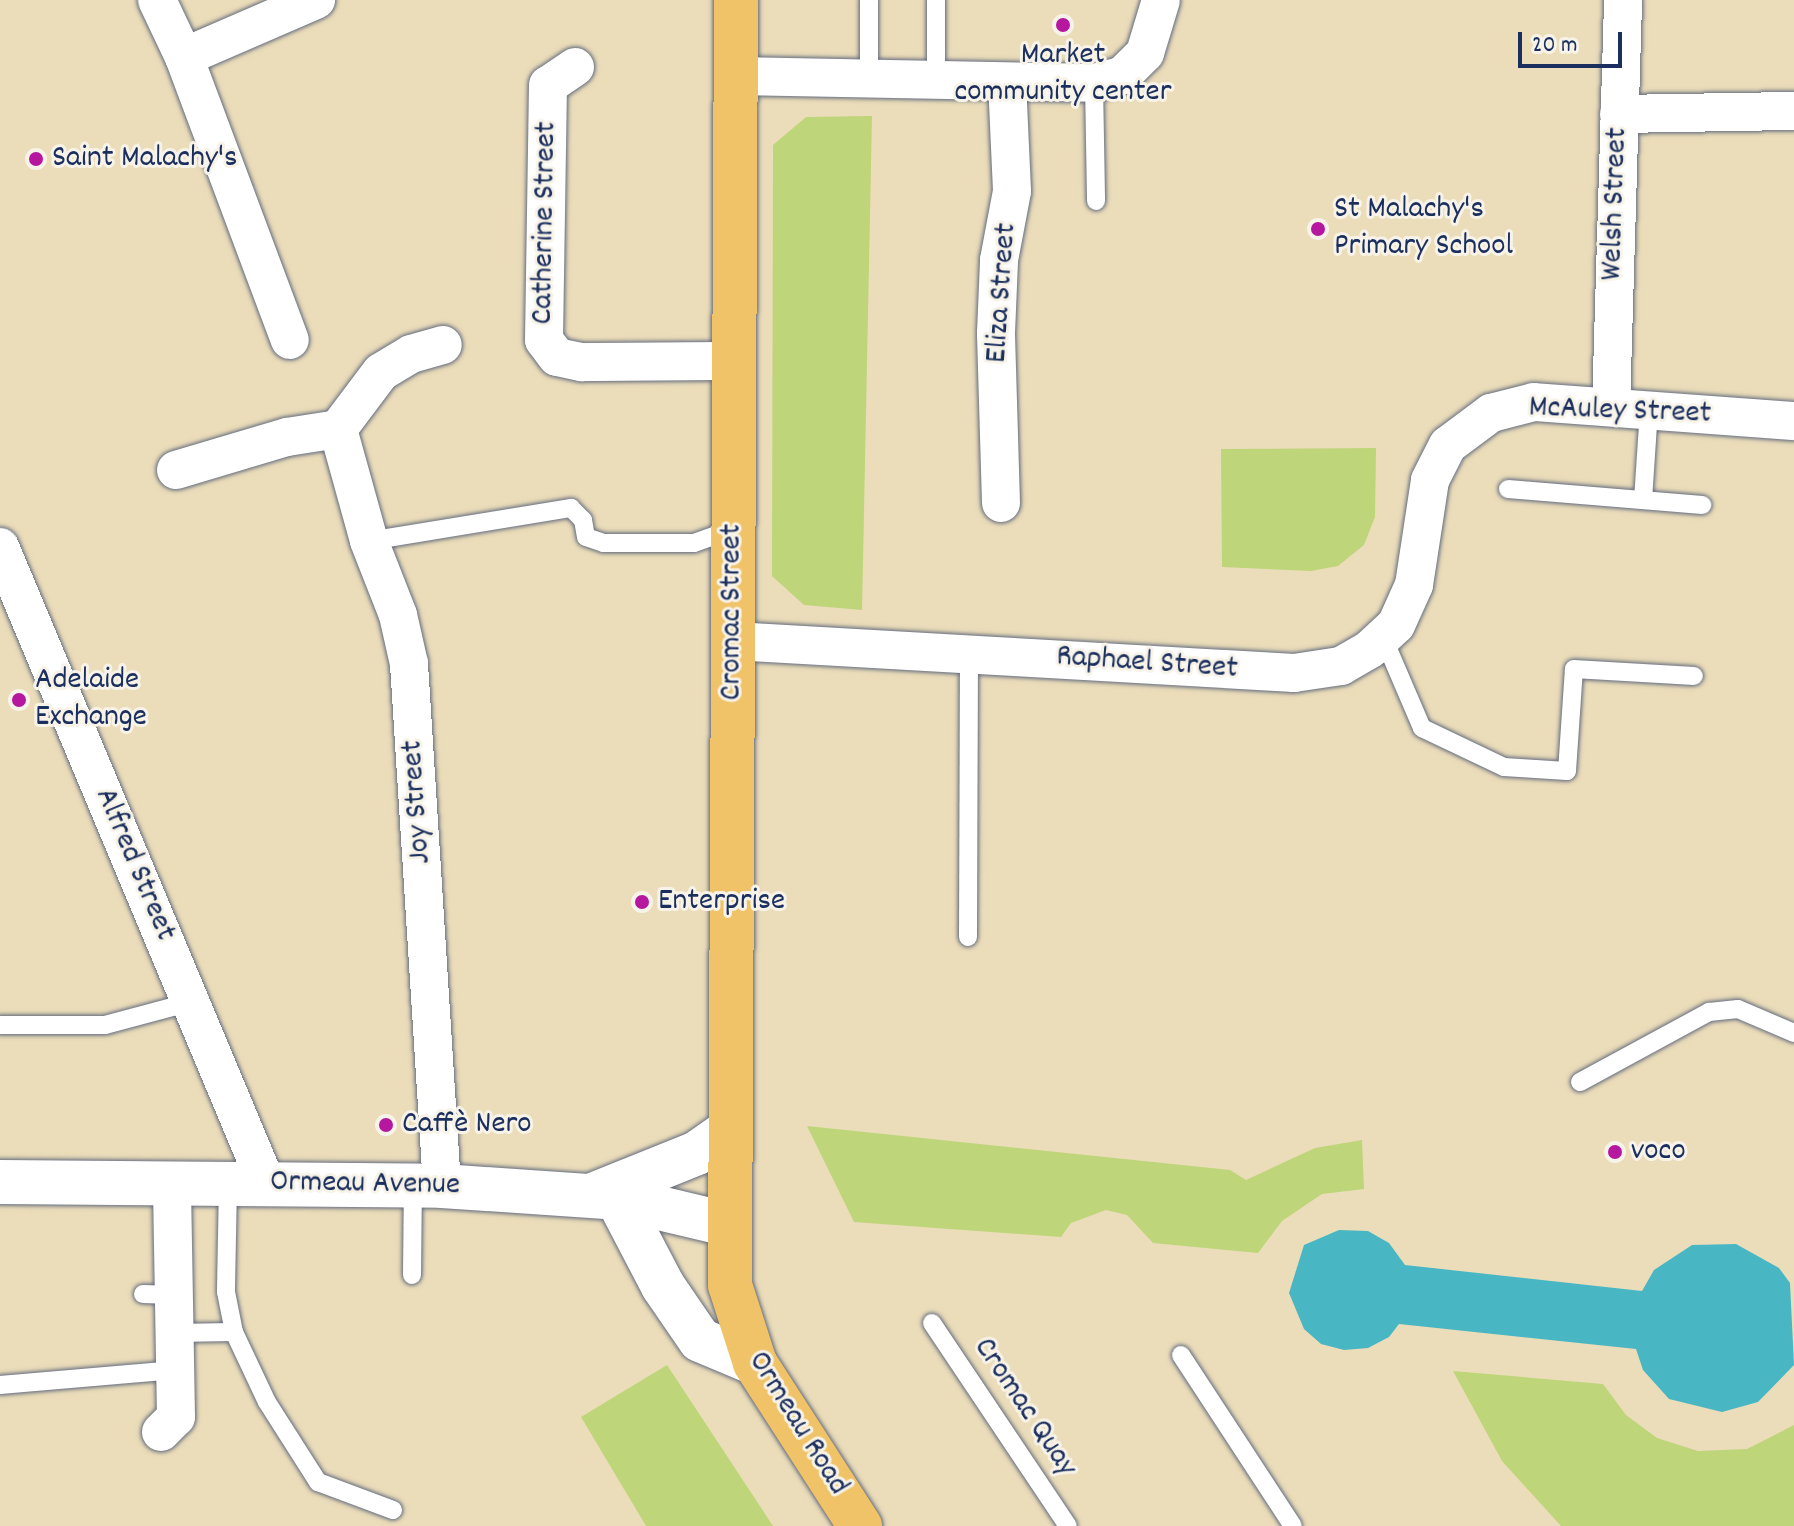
<!DOCTYPE html>
<meta charset="utf-8">
<style>
body{margin:0}
#map{position:relative;width:1794px;height:1526px;overflow:hidden;background:#ebddba;font-family:Dekko,sans-serif}
div>[style]{position:absolute}
.green>*{inset:0;background:#bed57a}
.water>*{inset:0;background:#49b7c3}
.roads{filter:drop-shadow(0 0 2px #646c7e) drop-shadow(0 0 2px #646c7e)}
.service>*{height:18px;margin:-9px;padding:0 9px;transform-origin:9px;border-radius:9px;background:#fff}
.minor>*{height:38px;margin:-19px;padding:0 19px;transform-origin:19px;border-radius:19px;background:#fff}
.tertiary>*{height:44px;margin:-22px;padding:0 22px;transform-origin:22px;border-radius:22px;background:#fff}
.primary>*{height:44px;margin:-22px;padding:0 22px;transform-origin:22px;border-radius:22px;background:#f0c369}
.dots>*{width:22px;height:22px;translate:-50% -50%;box-sizing:border-box;border:4px solid #f7f3e8;border-radius:50%}
span{translate:-50% -50%;white-space:nowrap;text-align:center;line-height:1.15;-webkit-text-stroke:6px #f7f3e8;paint-order:stroke}
.poi-label{font-size:32px;color:#1b2f5e}
.left{translate:0 -50%;text-align:left}
.street-label{font-size:32px;color:#1b2f5e}
.scale{position:absolute;left:1518px;top:32px;width:104px;height:36px;box-sizing:border-box;border:4px solid #1b2f5e;border-top:0;padding-left:10px;font-size:24px;line-height:28px;white-space:nowrap;color:#1b2f5e;-webkit-text-stroke:6px #f7f3e8;paint-order:stroke}
</style>
<div id="map">
<div class="green">
<div style="clip-path:polygon(872px 116px,862px 610px,804px 605px,772px 576px,773px 145px,806px 117px)"></div>
<div style="clip-path:polygon(1376px 448px,1375px 517px,1364px 545px,1338px 566px,1311px 571px,1222px 567px,1221px 449px)"></div>
<div style="clip-path:polygon(807px 1126px,1230px 1170px,1246px 1180px,1315px 1148px,1362px 1140px,1364px 1189px,1322px 1194px,1282px 1221px,1258px 1253px,1153px 1243px,1127px 1215px,1106px 1210px,1071px 1223px,1061px 1237px,854px 1222px)"></div>
<div style="clip-path:polygon(667px 1365px,773px 1526px,646px 1526px,581px 1417px)"></div>
<div style="clip-path:polygon(1453px 1371px,1603px 1384px,1626px 1415px,1657px 1438px,1698px 1451px,1747px 1449px,1794px 1425px,1794px 1526px,1561px 1526px,1502px 1461px)"></div>
</div>
<div class="water">
<div style="clip-path:polygon(1339px 1230px,1368px 1231px,1389px 1243px,1405px 1265px,1642px 1291px,1654px 1270px,1692px 1245px,1736px 1244px,1779px 1268px,1790px 1283px,1794px 1365px,1758px 1402px,1722px 1412px,1669px 1399px,1643px 1370px,1636px 1349px,1399px 1324px,1389px 1337px,1368px 1348px,1344px 1350px,1321px 1344px,1304px 1329px,1289px 1293px,1304px 1245px)"></div>
</div>
<div class="roads">
<div class="service">
<div style="left:869px;top:0;width:80px;rotate:90deg"></div>
<div style="left:936px;top:81px;width:81px;rotate:-90deg"></div>
<div style="left:1094px;top:83px;width:118px;rotate:89deg"></div>
<div style="left:1508px;top:489px;width:195px;rotate:4.7deg"></div>
<div style="left:1643px;top:500px;width:90px;rotate:-86.2deg"></div>
<div style="left:369px;top:541px;width:205px;rotate:-9.3deg"></div>
<div style="left:571px;top:508px;width:17px;rotate:45deg"></div>
<div style="left:583px;top:520px;width:17px;rotate:80deg"></div>
<div style="left:586px;top:537px;width:18px;rotate:19deg"></div>
<div style="left:603px;top:543px;width:91px"></div>
<div style="left:694px;top:543px;width:41px;rotate:-19.7deg"></div>
<div style="left:1383px;top:637px;width:99px;rotate:66.8deg"></div>
<div style="left:1422px;top:728px;width:91px;rotate:25.4deg"></div>
<div style="left:1504px;top:767px;width:63px;rotate:3.6deg"></div>
<div style="left:1567px;top:771px;width:102px;rotate:-86.1deg"></div>
<div style="left:1574px;top:669px;width:120px;rotate:3.3deg"></div>
<div style="left:968px;top:937px;width:285px;rotate:-89.8deg"></div>
<div style="left:0;top:1025px;width:105px"></div>
<div style="left:105px;top:1025px;width:89px;rotate:-15deg"></div>
<div style="left:1580px;top:1082px;width:147px;rotate:-28.5deg"></div>
<div style="left:1709px;top:1012px;width:29px;rotate:-6deg"></div>
<div style="left:1738px;top:1009px;width:61px;rotate:23.2deg"></div>
<div style="left:228px;top:1184px;width:108px;rotate:91.1deg"></div>
<div style="left:226px;top:1292px;width:41px;rotate:78.7deg"></div>
<div style="left:234px;top:1332px;width:77px;rotate:64.8deg"></div>
<div style="left:267px;top:1402px;width:95px;rotate:57.5deg"></div>
<div style="left:318px;top:1482px;width:80px;rotate:20.5deg"></div>
<div style="left:412px;top:1275px;width:89px;rotate:-89.4deg"></div>
<div style="left:143px;top:1294px;width:30px;rotate:2deg"></div>
<div style="left:932px;top:1323px;width:244px;rotate:56.2deg"></div>
<div style="left:174px;top:1333px;width:60px;rotate:-1deg"></div>
<div style="left:1181px;top:1355px;width:204px;rotate:56.8deg"></div>
<div style="left:0;top:1385px;width:176px;rotate:-4.9deg"></div>
</div>
<div class="minor">
<div style="left:157px;top:0;width:63px;rotate:64.7deg"></div>
<div style="left:184px;top:57px;width:302px;rotate:69.5deg"></div>
<div style="left:184px;top:57px;width:144px;rotate:-23.4deg"></div>
<div style="left:575px;top:67px;width:32px;rotate:146deg"></div>
<div style="left:548px;top:85px;width:255px;rotate:90.9deg"></div>
<div style="left:544px;top:340px;width:21px;rotate:53deg"></div>
<div style="left:557px;top:357px;width:25px;rotate:12deg"></div>
<div style="left:581px;top:362px;width:153px;rotate:-0.4deg"></div>
<div style="left:736px;top:76px;width:358px;rotate:1.1deg"></div>
<div style="left:1094px;top:83px;width:30px;rotate:-15deg"></div>
<div style="left:1123px;top:75px;width:31px;rotate:-45deg"></div>
<div style="left:1145px;top:53px;width:55px;rotate:-73.2deg"></div>
<div style="left:1619px;top:114px;width:175px;rotate:-1deg"></div>
<div style="left:1611px;top:407px;width:407px;rotate:-88.3deg"></div>
<div style="left:338px;top:429px;width:116px;rotate:74.5deg"></div>
<div style="left:369px;top:541px;width:79px;rotate:68.6deg"></div>
<div style="left:398px;top:615px;width:50px;rotate:77.3deg"></div>
<div style="left:409px;top:664px;width:523px;rotate:86.38deg"></div>
<div style="left:176px;top:470px;width:116px;rotate:-16.6deg"></div>
<div style="left:287px;top:437px;width:52px;rotate:-8.9deg"></div>
<div style="left:338px;top:429px;width:71px;rotate:-53deg"></div>
<div style="left:381px;top:372px;width:35px;rotate:-31deg"></div>
<div style="left:411px;top:354px;width:33px;rotate:-16deg"></div>
<div style="left:1001px;top:503px;width:170px;rotate:-91.7deg"></div>
<div style="left:996px;top:333px;width:73px;rotate:-87.6deg"></div>
<div style="left:999px;top:260px;width:70px;rotate:-79.3deg"></div>
<div style="left:1012px;top:191px;width:109px;rotate:-92.6deg"></div>
<div style="left:0;top:547px;width:689px;rotate:67.3deg"></div>
<div style="left:733px;top:641px;width:562px;rotate:3.26deg"></div>
<div style="left:1294px;top:673px;width:48px;rotate:-8.5deg"></div>
<div style="left:1341px;top:666px;width:34px;rotate:-30deg"></div>
<div style="left:1370px;top:649px;width:35px;rotate:-43deg"></div>
<div style="left:1396px;top:625px;width:44px;rotate:-65.8deg"></div>
<div style="left:1414px;top:585px;width:106px;rotate:-81.3deg"></div>
<div style="left:1430px;top:480px;width:39px;rotate:-63deg"></div>
<div style="left:1448px;top:445px;width:54px;rotate:-36.7deg"></div>
<div style="left:1491px;top:413px;width:44px;rotate:-14.3deg"></div>
<div style="left:1534px;top:402px;width:261px;rotate:4.2deg"></div>
<div style="left:161px;top:1432px;width:21px;rotate:-45deg"></div>
<div style="left:176px;top:1417px;width:235px;rotate:-91deg"></div>
</div>
<div class="tertiary">
<div style="left:0;top:1182px;width:442px;rotate:0.5deg"></div>
<div style="left:442px;top:1186px;width:175px;rotate:3.9deg"></div>
<div style="left:617px;top:1198px;width:112px;rotate:13.4deg"></div>
<div style="left:593px;top:1195px;width:112px;rotate:-22deg"></div>
<div style="left:697px;top:1153px;width:37px;rotate:-35deg"></div>
<div style="left:617px;top:1198px;width:99px;rotate:62.4deg"></div>
<div style="left:663px;top:1286px;width:65px;rotate:55.6deg"></div>
<div style="left:700px;top:1340px;width:60px;rotate:22.7deg"></div>
</div>
<div class="primary">
<div style="left:736px;top:0;width:1285px;rotate:90.27deg"></div>
<div style="left:730px;top:1285px;width:82px;rotate:72.2deg"></div>
<div style="left:755px;top:1363px;width:194px;rotate:57.2deg"></div>
</div>
</div>
<div class="dots">
<div style="left:1063px;top:25px;background:#b5179e"></div>
<div style="left:36px;top:159px;background:#b5179e"></div>
<div style="left:1318px;top:229px;background:#b5179e"></div>
<div style="left:19px;top:700px;background:#b5179e"></div>
<div style="left:642px;top:902px;background:#b5179e"></div>
<div style="left:386px;top:1125px;background:#b5179e"></div>
<div style="left:1615px;top:1152px;background:#b5179e"></div>
</div>
<div class="poi-label">
<span style="left:1063px;top:75px">Market<br>community center</span>
<span class="left" style="left:52px;top:159px">Saint Malachy's</span>
<span class="left" style="left:1334px;top:229px">St Malachy's<br>Primary School</span>
<span class="left" style="left:35px;top:700px">Adelaide<br>Exchange</span>
<span class="left" style="left:658px;top:902px">Enterprise</span>
<span class="left" style="left:402px;top:1125px">Caffè Nero</span>
<span class="left" style="left:1631px;top:1152px">voco</span>
</div>
<div class="street-label">
<span style="left:1616px;top:204px;rotate:-88deg">Welsh Street</span>
<span style="left:546px;top:223px;rotate:-89deg">Catherine Street</span>
<span style="left:1003px;top:293px;rotate:-86deg">Eliza Street</span>
<span style="left:1620px;top:412px;rotate:2deg">McAuley Street</span>
<span style="left:733px;top:612px;rotate:-90deg">Cromac Street</span>
<span style="left:1147px;top:664px;rotate:4deg">Raphael Street</span>
<span style="left:418px;top:802px;rotate:-94deg">Joy Street</span>
<span style="left:134px;top:865px;rotate:67deg">Alfred Street</span>
<span style="left:365px;top:1185px;rotate:1deg">Ormeau Avenue</span>
<span style="left:1024px;top:1408px;rotate:56deg">Cromac Quay</span>
<span style="left:797px;top:1424px;rotate:58deg">Ormeau Road</span>
</div>
<div class="scale">20 m</div>
</div>
